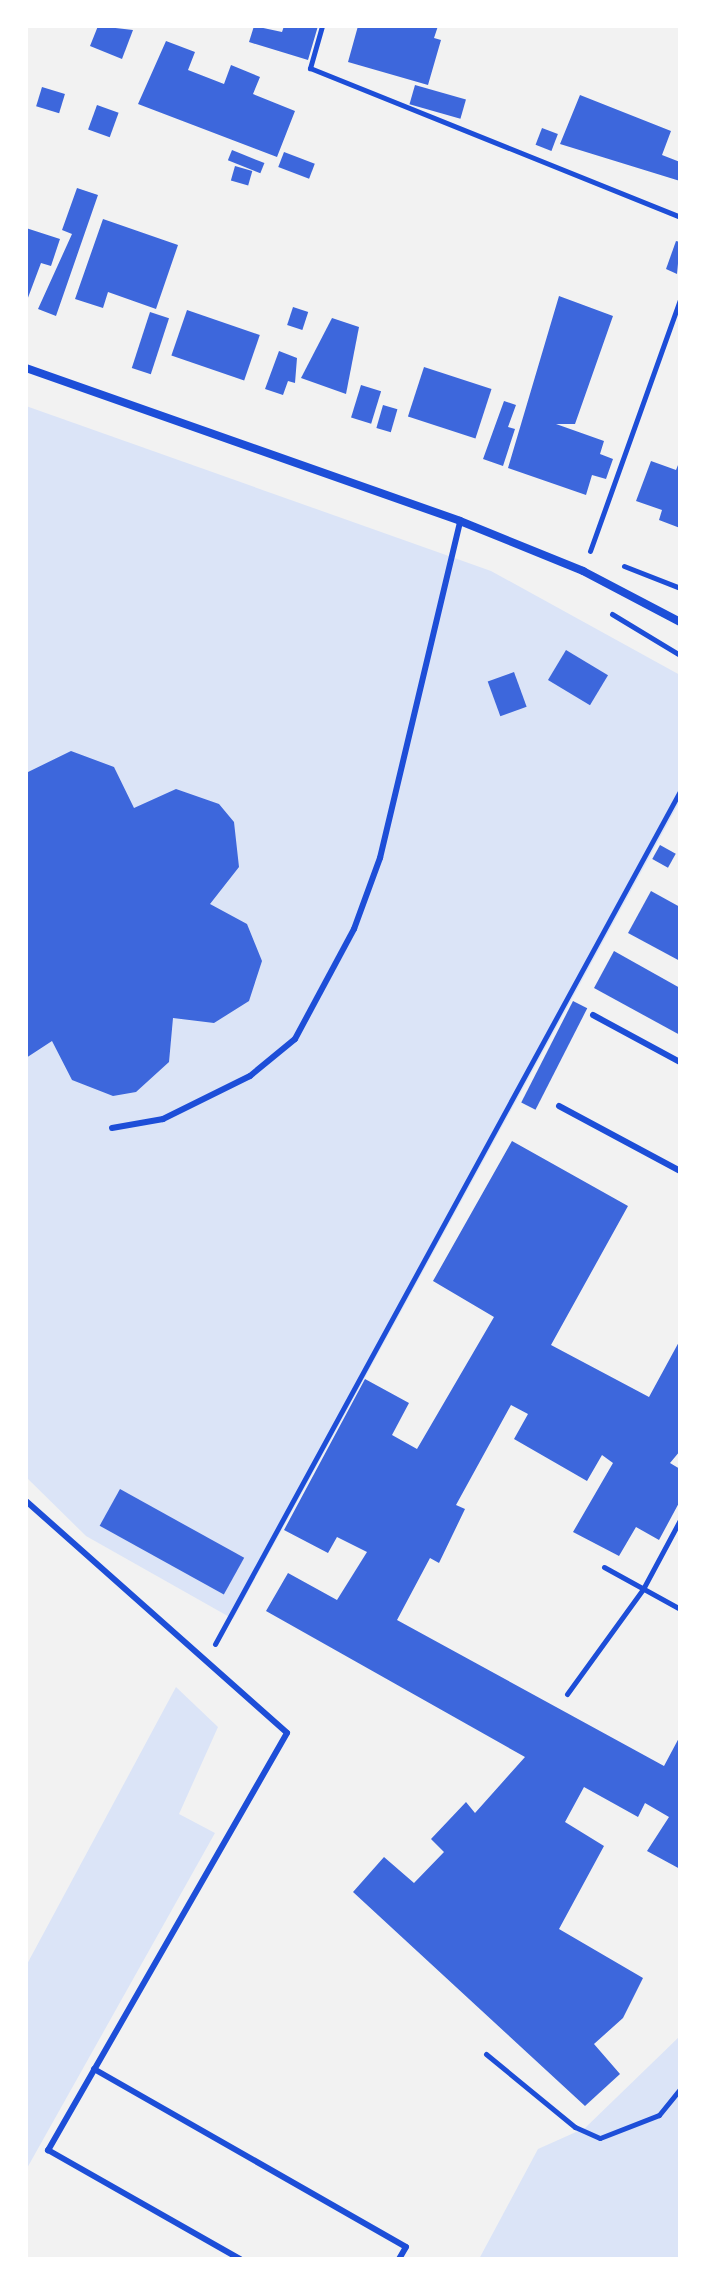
<!DOCTYPE html>
<style>
body{margin:0}
#map{position:relative;width:706px;height:2285px;overflow:hidden;background:#f2f2f2;font-family:Raleway,sans-serif}
div>[style]{position:absolute}
.green>*{inset:0;background:#dbe4f7}
.building>*{inset:0;background:#3d67dc;transform-origin:0 0}
.path>*{height:5px;margin:-2.5px;padding:0 2.5px;transform-origin:2.5px;border-radius:2.5px;background:#1d4ed8}
.service>*{height:6px;margin:-3px;padding:0 3px;transform-origin:3px;border-radius:3px;background:#1d4ed8}
.minor>*{height:8px;margin:-4px;padding:0 4px;transform-origin:4px;border-radius:4px;background:#1d4ed8}
span{translate:-50% -50%;white-space:nowrap;text-align:center;line-height:1.15;-webkit-text-stroke:6px #fff;paint-order:stroke}
.frame{position:absolute;inset:0;border:28px solid #fff;pointer-events:none}
</style>
<div id="map">
<div class="green">
<div style="clip-path:polygon(26px 406px,491px 571px,680px 675px,680px 801px,233px 1619px,86px 1536px,26px 1477px)"></div>
<div style="clip-path:polygon(176px 1687px,218px 1727px,179px 1814px,215px 1833px,26px 2170px,26px 1966px)"></div>
<div style="clip-path:polygon(680px 2036px,680px 2259px,479px 2259px,538px 2149px,585px 2128px)"></div>
</div>
<div class="building">
<div style="clip-path:polygon(98px 26px,133px 30px,122px 59px,90px 46px)"></div>
<div style="clip-path:polygon(254px 26px,282px 32px,284px 26px,318px 26px,308px 60px,249px 42px)"></div>
<div style="clip-path:polygon(358px 26px,438px 26px,434px 38px,441px 40px,428px 85px,348px 62px)"></div>
<div style="clip-path:polygon(166px 41px,195px 52px,188px 70px,224px 84px,231px 65px,260px 77px,253px 94px,295px 111px,277px 157px,138px 104px)"></div>
<div style="left:415px;top:85px;width:53px;height:20px;rotate:16deg"></div>
<div style="left:42px;top:87px;width:24px;height:20px;rotate:17deg"></div>
<div style="clip-path:polygon(580px 95px,671px 131px,662px 155px,680px 162px,680px 181px,560px 144px)"></div>
<div style="left:97px;top:105px;width:23px;height:26px;rotate:20deg"></div>
<div style="left:542px;top:128px;width:17px;height:18px;rotate:21deg"></div>
<div style="left:232px;top:150px;width:35px;height:11px;rotate:22deg"></div>
<div style="left:284px;top:152px;width:33px;height:16px;rotate:21deg"></div>
<div style="left:235px;top:166px;width:18px;height:15px;rotate:16deg"></div>
<div style="clip-path:polygon(77px 188px,98px 195px,56px 316px,38px 309px,72px 234px,62px 230px)"></div>
<div style="clip-path:polygon(103px 219px,178px 245px,156px 309px,108px 292px,103px 308px,75px 299px)"></div>
<div style="clip-path:polygon(26px 228px,60px 239px,51px 266px,41px 263px,26px 303px)"></div>
<div style="clip-path:polygon(676px 241px,680px 242px,677px 274px,666px 269px)"></div>
<div style="clip-path:polygon(559px 296px,613px 316px,575px 424px,556px 424px,604px 441px,600px 454px,613px 459px,606px 479px,592px 475px,586px 495px,508px 468px)"></div>
<div style="left:293px;top:307px;width:16px;height:19px;rotate:18deg"></div>
<div style="left:187px;top:310px;width:77px;height:48px;rotate:19deg"></div>
<div style="left:150px;top:312px;width:20px;height:59px;rotate:18deg"></div>
<div style="clip-path:polygon(332px 318px,359px 327px,346px 394px,301px 378px)"></div>
<div style="clip-path:polygon(279px 351px,297px 358px,295px 383px,288px 381px,283px 395px,265px 389px)"></div>
<div style="left:424px;top:367px;width:71px;height:52px;rotate:18deg"></div>
<div style="left:361px;top:385px;width:21px;height:34px;rotate:17deg"></div>
<div style="clip-path:polygon(504px 401px,516px 405px,508px 427px,515px 429px,503px 466px,483px 459px)"></div>
<div style="left:383px;top:405px;width:15px;height:24px;rotate:16deg"></div>
<div style="clip-path:polygon(680px 460px,680px 528px,659px 520px,662px 510px,636px 501px,651px 461px,676px 470px)"></div>
<div style="left:566px;top:650px;width:49px;height:35px;rotate:31deg"></div>
<div style="left:514px;top:672px;width:37px;height:28px;rotate:70deg"></div>
<div style="clip-path:polygon(71px 751px,114px 767px,134px 808px,176px 789px,219px 804px,234px 822px,239px 867px,210px 904px,247px 924px,262px 961px,249px 1001px,214px 1023px,173px 1018px,169px 1062px,136px 1092px,113px 1096px,72px 1080px,52px 1041px,26px 1058px,26px 773px)"></div>
<div style="left:660px;top:845px;width:18px;height:16px;rotate:29deg"></div>
<div style="clip-path:polygon(651px 891px,680px 907px,680px 961px,628px 933px)"></div>
<div style="clip-path:polygon(614px 951px,680px 988px,680px 1035px,594px 988px)"></div>
<div style="left:573px;top:1001px;width:16px;height:114px;rotate:27deg"></div>
<div style="clip-path:polygon(512px 1141px,628px 1206px,551px 1345px,649px 1397px,680px 1340px,680px 1451px,670px 1463px,680px 1469px,680px 1501px,659px 1540px,636px 1527px,619px 1556px,573px 1532px,613px 1463px,602px 1455px,587px 1481px,514px 1439px,528px 1414px,511px 1405px,456px 1505px,465px 1509px,439px 1563px,430px 1558px,397px 1620px,664px 1766px,680px 1736px,680px 1869px,647px 1851px,669px 1817px,645px 1803px,638px 1817px,584px 1787px,565px 1822px,604px 1846px,559px 1929px,643px 1978px,623px 2018px,594px 2044px,620px 2074px,585px 2106px,353px 1892px,384px 1857px,414px 1883px,444px 1852px,431px 1839px,466px 1802px,475px 1813px,525px 1757px,266px 1611px,288px 1573px,337px 1600px,367px 1552px,337px 1537px,328px 1553px,284px 1530px,365px 1379px,409px 1403px,392px 1435px,417px 1449px,494px 1317px,433px 1281px)"></div>
<div style="left:120px;top:1489px;width:142px;height:42px;rotate:29deg"></div>
</div>
<div class="path">
<div style="left:322px;top:26px;width:44px;rotate:105.9deg"></div>
<div style="left:310px;top:68px;width:399px;rotate:21.9deg"></div>
<div style="left:590px;top:551px;width:267px;rotate:-70.3deg"></div>
<div style="left:624px;top:566px;width:60px;rotate:21.4deg"></div>
<div style="left:612px;top:614px;width:79px;rotate:31.1deg"></div>
<div style="left:604px;top:1567px;width:87px;rotate:28.9deg"></div>
<div style="left:215px;top:1644px;width:972px;rotate:-61.4deg"></div>
<div style="left:567px;top:1694px;width:130px;rotate:-54.1deg"></div>
<div style="left:643px;top:1589px;width:78px;rotate:-61.8deg"></div>
<div style="left:486px;top:2054px;width:115px;rotate:39.4deg"></div>
<div style="left:575px;top:2127px;width:27px;rotate:24deg"></div>
<div style="left:600px;top:2138px;width:63px;rotate:-21.3deg"></div>
<div style="left:659px;top:2115px;width:33px;rotate:-51deg"></div>
</div>
<div class="service">
<div style="left:593px;top:1015px;width:99px;rotate:28.4deg"></div>
<div style="left:559px;top:1106px;width:137px;rotate:28.2deg"></div>
<div style="left:112px;top:1128px;width:52px;rotate:-10deg"></div>
<div style="left:163px;top:1119px;width:97px;rotate:-26.3deg"></div>
<div style="left:250px;top:1076px;width:58px;rotate:-39.4deg"></div>
<div style="left:295px;top:1039px;width:125px;rotate:-61.8deg"></div>
<div style="left:354px;top:929px;width:76px;rotate:-69.9deg"></div>
<div style="left:380px;top:858px;width:346px;rotate:-76.6deg"></div>
<div style="left:26px;top:1501px;width:349px;rotate:41.6deg"></div>
<div style="left:287px;top:1733px;width:481px;rotate:119.8deg"></div>
<div style="left:48px;top:2150px;width:221px;rotate:29.6deg"></div>
<div style="left:94px;top:2069px;width:359px;rotate:29.7deg"></div>
<div style="left:406px;top:2247px;width:14px;rotate:120deg"></div>
</div>
<div class="minor">
<div style="left:26px;top:368px;width:460px;rotate:19.4deg"></div>
<div style="left:460px;top:521px;width:133px;rotate:22.1deg"></div>
<div style="left:583px;top:571px;width:110px;rotate:27.7deg"></div>
</div>
<div class="frame"></div>
</div>
